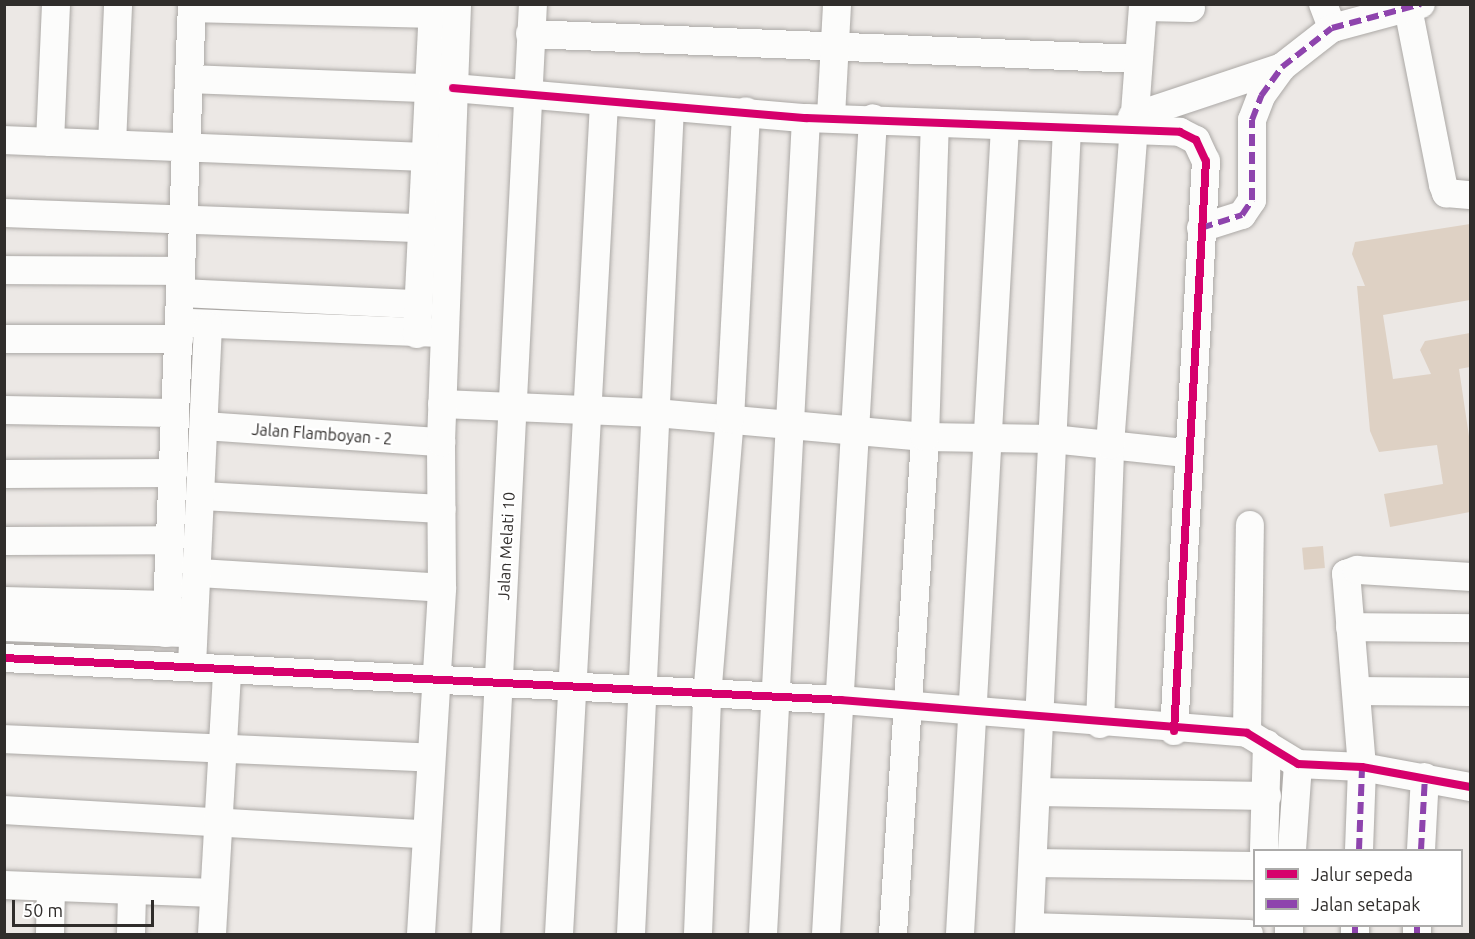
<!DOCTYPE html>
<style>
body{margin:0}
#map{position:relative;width:1475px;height:939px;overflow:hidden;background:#ece8e5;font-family:Ubuntu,sans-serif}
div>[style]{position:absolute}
.building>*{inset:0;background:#ded1c4;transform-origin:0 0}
.roads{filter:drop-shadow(0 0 2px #aba8a5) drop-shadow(0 0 2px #aba8a5)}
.minor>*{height:28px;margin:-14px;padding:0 14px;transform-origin:14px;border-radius:14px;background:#fcfcfb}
.quiet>*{height:6px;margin-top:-3px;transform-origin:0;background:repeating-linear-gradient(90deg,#8e44ad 0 12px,transparent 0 18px)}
.cycleway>*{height:8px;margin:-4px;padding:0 4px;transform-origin:4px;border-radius:4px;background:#d6006c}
span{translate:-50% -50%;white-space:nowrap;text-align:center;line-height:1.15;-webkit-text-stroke:4.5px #fff;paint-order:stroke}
.street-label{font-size:16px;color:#302d2b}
.frame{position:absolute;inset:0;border:6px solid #302d2b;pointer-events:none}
.legend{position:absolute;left:1253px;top:849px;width:210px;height:78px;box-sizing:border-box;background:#fff;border:2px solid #acabaa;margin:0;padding:8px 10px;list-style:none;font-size:18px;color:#302d2b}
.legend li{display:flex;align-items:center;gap:12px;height:30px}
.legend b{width:30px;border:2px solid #acabaa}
.scale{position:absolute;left:12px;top:900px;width:142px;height:27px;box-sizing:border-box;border:3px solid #302d2b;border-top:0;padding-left:8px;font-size:18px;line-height:21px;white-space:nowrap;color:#302d2b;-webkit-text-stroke:4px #fff;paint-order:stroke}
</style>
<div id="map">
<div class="building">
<div style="clip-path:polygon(1470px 224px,1470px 300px,1383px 315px,1393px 379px,1431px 374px,1420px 350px,1425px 341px,1470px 333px,1470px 367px,1459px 369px,1470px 443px,1470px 512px,1390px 527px,1384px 494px,1443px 484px,1437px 445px,1379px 452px,1370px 431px,1357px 286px,1365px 286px,1352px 254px,1355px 242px)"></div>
<div style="left:1323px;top:546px;width:22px;height:21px;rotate:85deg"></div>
</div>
<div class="roads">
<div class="minor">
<div style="left:1323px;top:4px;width:26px;rotate:69deg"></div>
<div style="left:1144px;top:7px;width:47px;rotate:1.2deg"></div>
<div style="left:192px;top:8px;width:240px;rotate:1.4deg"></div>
<div style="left:1408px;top:8px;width:180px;rotate:78.8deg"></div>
<div style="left:1443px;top:185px;width:9px;rotate:69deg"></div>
<div style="left:1446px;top:193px;width:24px;rotate:5deg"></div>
<div style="left:530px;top:34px;width:609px;rotate:2.35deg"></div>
<div style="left:189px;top:79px;width:239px;rotate:2.2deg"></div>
<div style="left:453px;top:88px;width:354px;rotate:4.9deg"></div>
<div style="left:806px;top:118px;width:374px;rotate:2.1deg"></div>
<div style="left:1180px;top:132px;width:18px;rotate:27deg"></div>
<div style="left:1196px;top:140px;width:23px;rotate:65deg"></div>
<div style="left:1206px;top:161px;width:571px;rotate:93.21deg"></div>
<div style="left:831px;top:116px;width:112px;rotate:-86.9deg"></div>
<div style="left:1132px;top:117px;width:158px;rotate:-18.4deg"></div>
<div style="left:4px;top:140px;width:420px;rotate:2.3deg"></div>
<div style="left:50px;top:142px;width:138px;rotate:-87.5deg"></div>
<div style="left:112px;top:144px;width:140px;rotate:-87.5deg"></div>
<div style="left:4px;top:213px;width:418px;rotate:2.1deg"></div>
<div style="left:1201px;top:228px;width:43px;rotate:-17.6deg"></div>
<div style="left:1242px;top:215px;width:18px;rotate:-56deg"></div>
<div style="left:1252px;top:200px;width:80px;rotate:-90deg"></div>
<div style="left:1252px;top:120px;width:26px;rotate:-69deg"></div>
<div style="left:1261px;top:96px;width:36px;rotate:-54deg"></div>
<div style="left:1282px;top:67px;width:63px;rotate:-38deg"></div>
<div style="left:1332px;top:28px;width:92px;rotate:-15.1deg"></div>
<div style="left:4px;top:270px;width:177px;rotate:0.3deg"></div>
<div style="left:181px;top:293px;width:237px;rotate:2.7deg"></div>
<div style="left:191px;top:323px;width:244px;rotate:2.3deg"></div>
<div style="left:417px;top:334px;width:330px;rotate:-87.2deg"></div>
<div style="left:4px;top:339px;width:175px"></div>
<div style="left:442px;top:404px;width:214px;rotate:2.4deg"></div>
<div style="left:656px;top:413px;width:270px;rotate:5.1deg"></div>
<div style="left:925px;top:437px;width:127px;rotate:0.9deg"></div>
<div style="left:1052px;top:439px;width:135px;rotate:6deg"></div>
<div style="left:4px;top:410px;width:170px;rotate:1deg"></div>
<div style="left:204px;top:426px;width:238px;rotate:3.9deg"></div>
<div style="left:4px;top:474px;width:169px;rotate:-0.3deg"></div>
<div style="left:202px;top:496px;width:240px;rotate:3.1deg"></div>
<div style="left:4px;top:541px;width:167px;rotate:-0.3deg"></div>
<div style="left:199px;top:573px;width:243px;rotate:3.5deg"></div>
<div style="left:4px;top:601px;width:165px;rotate:1.4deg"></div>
<div style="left:4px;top:627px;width:181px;rotate:1.9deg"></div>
<div style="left:1350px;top:627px;width:120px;rotate:0.5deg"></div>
<div style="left:166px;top:633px;width:630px;rotate:-87.63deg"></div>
<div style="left:4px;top:658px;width:838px;rotate:2.87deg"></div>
<div style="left:841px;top:700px;width:407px;rotate:4.6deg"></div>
<div style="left:1247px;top:733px;width:60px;rotate:31.3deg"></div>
<div style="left:1298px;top:764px;width:64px;rotate:2.7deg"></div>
<div style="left:1362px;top:767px;width:110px;rotate:10.5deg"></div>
<div style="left:192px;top:665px;width:339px;rotate:-87.3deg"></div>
<div style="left:1356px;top:691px;width:114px;rotate:0.5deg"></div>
<div style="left:1100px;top:724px;width:279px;rotate:-87.9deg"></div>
<div style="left:1110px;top:445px;width:442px;rotate:-85.7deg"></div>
<div style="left:1247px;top:733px;width:208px;rotate:-89.2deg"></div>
<div style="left:4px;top:739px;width:427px;rotate:2.5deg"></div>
<div style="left:1036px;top:792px;width:231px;rotate:1deg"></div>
<div style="left:4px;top:810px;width:423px;rotate:3.3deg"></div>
<div style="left:1264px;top:850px;width:106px;rotate:-88.4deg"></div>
<div style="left:1292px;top:850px;width:86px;rotate:-86deg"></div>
<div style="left:1359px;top:850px;width:83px;rotate:-87.9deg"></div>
<div style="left:1362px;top:767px;width:194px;rotate:-94.7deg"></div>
<div style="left:1346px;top:574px;width:12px;rotate:-20deg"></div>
<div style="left:1357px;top:570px;width:113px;rotate:3.5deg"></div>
<div style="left:1421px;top:850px;width:73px;rotate:-86.9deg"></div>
<div style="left:1033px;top:863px;width:221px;rotate:0.8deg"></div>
<div style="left:4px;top:885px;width:210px;rotate:2.2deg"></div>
<div style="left:1030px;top:927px;width:219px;rotate:1.8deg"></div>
<div style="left:50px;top:934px;width:46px;rotate:-88.8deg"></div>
<div style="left:131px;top:934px;width:41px;rotate:-88.6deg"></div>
<div style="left:212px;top:934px;width:264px;rotate:-86.7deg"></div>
<div style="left:421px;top:934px;width:347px;rotate:-86.5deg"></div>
<div style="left:442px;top:588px;width:146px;rotate:-90.4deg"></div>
<div style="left:441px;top:442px;width:438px;rotate:-87.9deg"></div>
<div style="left:486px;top:934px;width:931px;rotate:-87.11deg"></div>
<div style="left:559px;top:934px;width:831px;rotate:-86.9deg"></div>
<div style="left:631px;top:934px;width:827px;rotate:-87.3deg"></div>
<div style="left:698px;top:934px;width:237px;rotate:-87.8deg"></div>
<div style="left:707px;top:697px;width:279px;rotate:-85.3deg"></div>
<div style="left:730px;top:419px;width:308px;rotate:-87deg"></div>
<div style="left:763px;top:934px;width:817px;rotate:-86.98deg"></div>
<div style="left:826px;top:934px;width:817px;rotate:-86.7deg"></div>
<div style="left:893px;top:934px;width:498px;rotate:-86.3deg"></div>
<div style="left:925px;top:437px;width:312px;rotate:-88.2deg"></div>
<div style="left:960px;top:934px;width:808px;rotate:-86.81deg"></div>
<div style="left:1029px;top:934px;width:806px;rotate:-87.3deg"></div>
<div style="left:1289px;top:934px;width:8px;rotate:-90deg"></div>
<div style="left:1355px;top:934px;width:8px;rotate:-90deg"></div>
<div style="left:1417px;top:934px;width:8px;rotate:-90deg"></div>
</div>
</div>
<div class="quiet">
<div style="left:1201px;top:228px;width:43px;rotate:-17.6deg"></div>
<div style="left:1242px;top:215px;width:18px;rotate:-56deg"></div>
<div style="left:1252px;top:200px;width:80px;rotate:-90deg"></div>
<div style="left:1252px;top:120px;width:26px;rotate:-69deg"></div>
<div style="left:1261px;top:96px;width:36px;rotate:-54deg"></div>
<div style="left:1282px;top:67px;width:63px;rotate:-38deg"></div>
<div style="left:1332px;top:28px;width:92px;rotate:-15.1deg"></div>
<div style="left:1359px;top:850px;width:83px;rotate:-87.9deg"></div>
<div style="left:1421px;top:850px;width:73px;rotate:-86.9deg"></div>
<div style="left:1355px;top:934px;width:8px;rotate:-90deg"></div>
<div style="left:1417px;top:934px;width:8px;rotate:-90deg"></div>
</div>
<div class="cycleway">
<div style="left:453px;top:88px;width:354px;rotate:4.9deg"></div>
<div style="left:806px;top:118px;width:374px;rotate:2.1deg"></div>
<div style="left:1180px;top:132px;width:18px;rotate:27deg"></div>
<div style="left:1196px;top:140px;width:23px;rotate:65deg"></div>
<div style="left:1206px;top:161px;width:571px;rotate:93.21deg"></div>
<div style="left:4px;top:658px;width:838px;rotate:2.87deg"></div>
<div style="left:841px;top:700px;width:407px;rotate:4.6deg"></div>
<div style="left:1247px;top:733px;width:60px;rotate:31.3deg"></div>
<div style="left:1298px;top:764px;width:64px;rotate:2.7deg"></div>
<div style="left:1362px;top:767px;width:110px;rotate:10.5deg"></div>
</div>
<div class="street-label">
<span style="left:322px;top:434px;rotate:4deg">Jalan Flamboyan - 2</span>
<span style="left:506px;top:546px;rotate:-87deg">Jalan Melati 10</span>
</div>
<div class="frame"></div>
<ul class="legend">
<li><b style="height:8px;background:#d6006c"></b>Jalur sepeda</li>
<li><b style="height:8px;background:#8e44ad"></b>Jalan setapak</li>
</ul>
<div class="scale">50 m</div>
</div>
